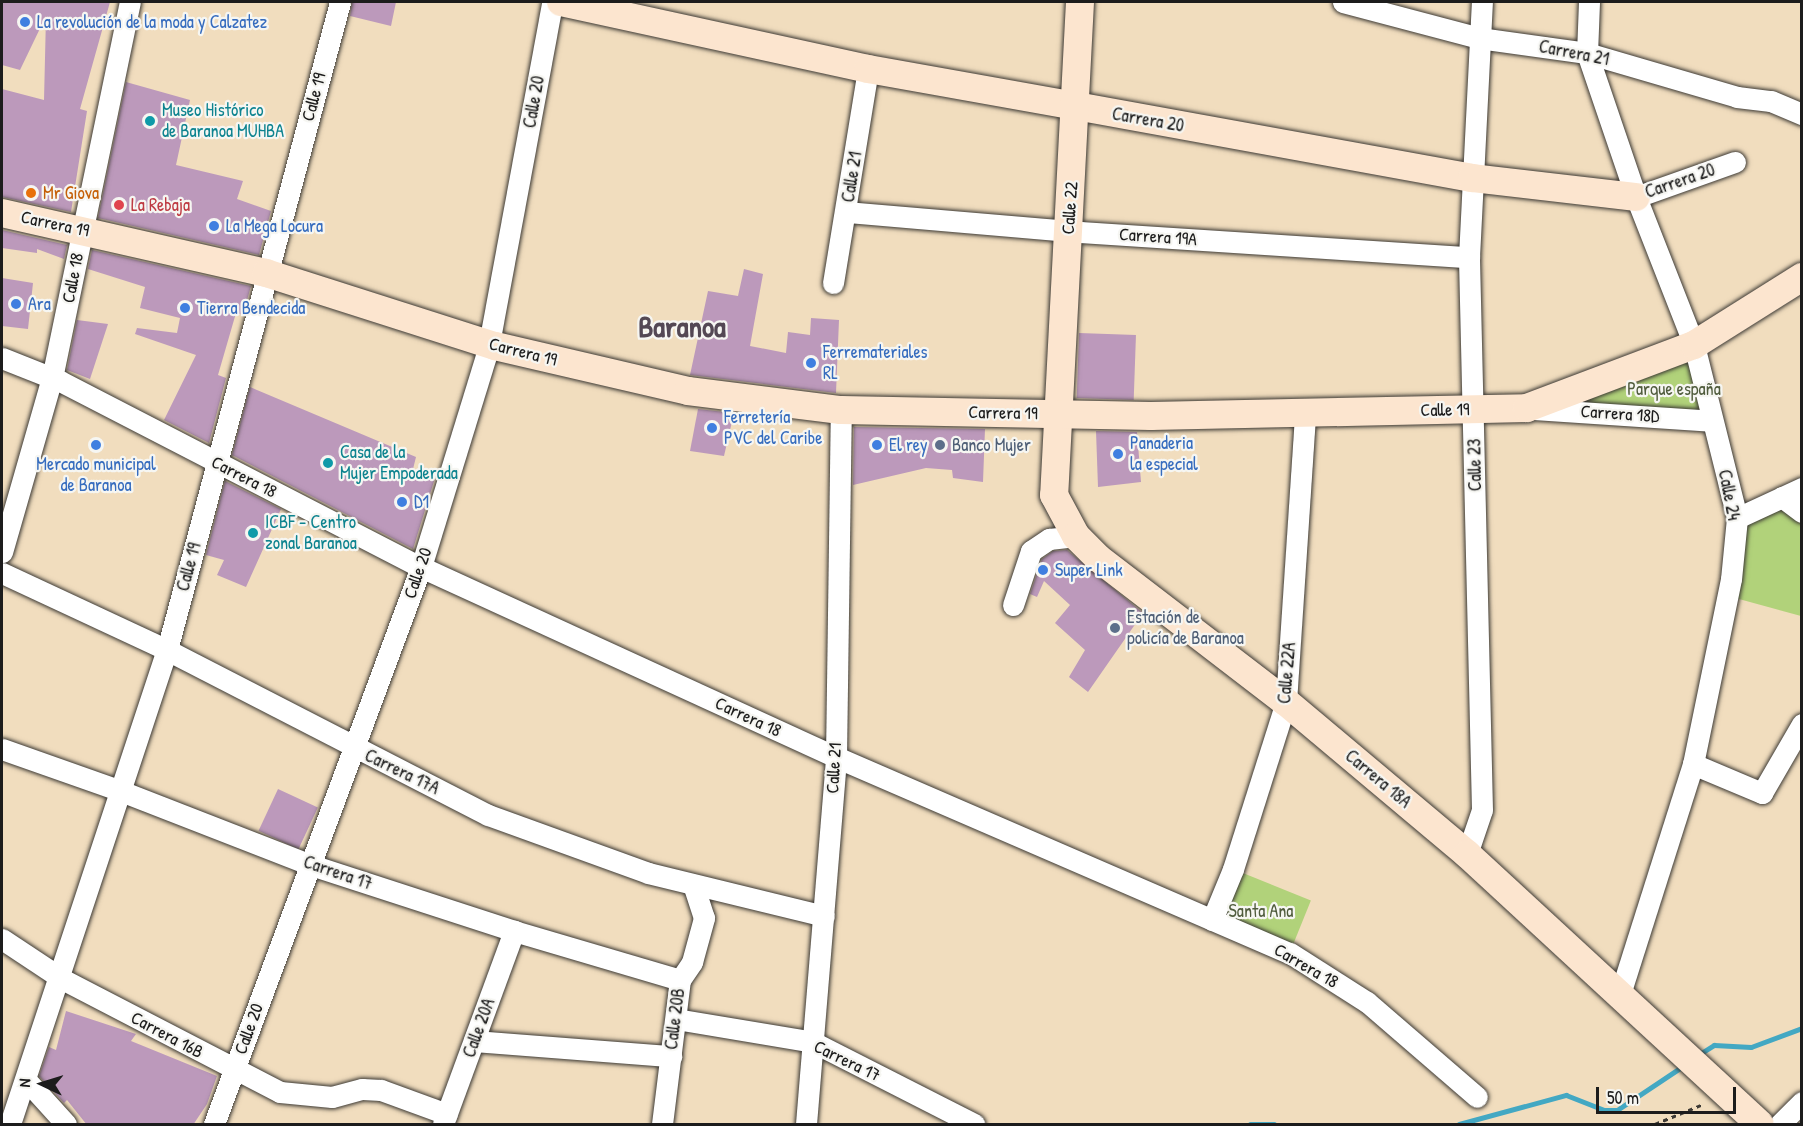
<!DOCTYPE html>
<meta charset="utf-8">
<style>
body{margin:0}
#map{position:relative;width:1803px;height:1126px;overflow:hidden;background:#f1ddbe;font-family:"Patrick Hand",sans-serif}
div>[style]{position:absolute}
.green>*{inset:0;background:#b1d27a;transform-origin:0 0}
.stream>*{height:5px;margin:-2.5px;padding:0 2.5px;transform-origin:2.5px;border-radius:2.5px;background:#43a8c3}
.building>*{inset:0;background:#bc99bb;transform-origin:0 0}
.path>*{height:3px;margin-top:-1.5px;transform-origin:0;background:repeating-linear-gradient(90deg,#3c3934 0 4.5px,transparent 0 9px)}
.roads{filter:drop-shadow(0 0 2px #3c3934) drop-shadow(0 0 2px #3c3934)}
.street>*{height:21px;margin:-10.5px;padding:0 10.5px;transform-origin:10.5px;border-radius:10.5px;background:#fff}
.secondary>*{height:28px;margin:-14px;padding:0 14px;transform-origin:14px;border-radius:14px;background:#fce5cf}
.dots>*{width:16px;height:16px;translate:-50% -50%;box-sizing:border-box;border:3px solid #f6f6f2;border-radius:50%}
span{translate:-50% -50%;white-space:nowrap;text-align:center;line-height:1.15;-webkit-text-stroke:4.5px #f6f6f2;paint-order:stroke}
.shop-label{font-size:18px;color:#366cbe}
.left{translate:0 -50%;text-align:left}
.street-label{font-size:18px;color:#1c1c1c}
.culture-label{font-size:18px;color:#0d838f}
.food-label{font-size:18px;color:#c56008}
.health-label{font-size:18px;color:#be3a42}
.park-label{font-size:18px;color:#505c3d}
.service-label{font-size:18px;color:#4e5e75}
.town-label{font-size:30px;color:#544854;font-weight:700}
.frame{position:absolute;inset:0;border:3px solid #1c1c1c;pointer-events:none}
.north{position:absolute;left:12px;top:1054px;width:60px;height:60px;-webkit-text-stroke:4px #f6f6f2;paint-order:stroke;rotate:274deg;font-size:16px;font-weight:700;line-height:24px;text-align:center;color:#1c1c1c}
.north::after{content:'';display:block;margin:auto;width:21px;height:27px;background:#1c1c1c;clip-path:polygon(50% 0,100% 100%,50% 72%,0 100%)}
.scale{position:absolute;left:1596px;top:1087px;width:140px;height:27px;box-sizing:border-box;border:3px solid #1c1c1c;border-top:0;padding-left:8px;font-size:18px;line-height:21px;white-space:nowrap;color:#1c1c1c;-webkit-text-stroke:4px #f6f6f2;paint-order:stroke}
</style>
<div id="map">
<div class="green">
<div style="clip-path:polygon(1694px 345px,1712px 421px,1547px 407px)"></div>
<div style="clip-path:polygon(1782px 497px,1801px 514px,1801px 616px,1728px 596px,1747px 514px)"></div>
<div style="left:1233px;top:869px;width:84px;height:55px;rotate:22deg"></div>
</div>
<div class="stream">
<div style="left:1698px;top:1055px;width:19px;rotate:-32deg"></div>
<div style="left:1714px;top:1045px;width:37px;rotate:3deg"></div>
<div style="left:1751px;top:1047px;width:54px;rotate:-20.4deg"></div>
<div style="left:1250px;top:1124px;width:24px"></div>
<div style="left:1459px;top:1124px;width:111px;rotate:-15.2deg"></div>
<div style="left:1566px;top:1095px;width:41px;rotate:21.5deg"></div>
<div style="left:1604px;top:1110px;width:13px"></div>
<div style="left:1617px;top:1110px;width:79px;rotate:-33.7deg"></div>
</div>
<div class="building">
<div style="clip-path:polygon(2px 2px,110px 2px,80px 109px,87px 111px,71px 212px,2px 197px,2px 89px,44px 100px,46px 16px,20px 70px,2px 65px)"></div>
<div style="clip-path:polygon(352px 2px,396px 2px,391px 26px,350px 16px)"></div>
<div style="clip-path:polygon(126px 82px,190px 100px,176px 165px,243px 181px,237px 199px,271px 211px,259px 255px,98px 218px)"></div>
<div style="clip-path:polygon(2px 230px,67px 245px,64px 259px,37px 249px,37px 253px,2px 248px)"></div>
<div style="clip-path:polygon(92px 250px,251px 286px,243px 315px,236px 313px,218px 375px,226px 378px,209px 443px,164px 420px,196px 355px,135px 334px,137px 328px,177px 333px,180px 318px,140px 308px,145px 287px,88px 269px)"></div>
<div style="clip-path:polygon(744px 269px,763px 274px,750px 346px,786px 353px,788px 332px,810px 335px,811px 318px,839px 320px,836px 393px,690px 375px,708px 291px,738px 296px)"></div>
<div style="clip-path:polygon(2px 278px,33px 283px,28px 329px,2px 326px)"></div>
<div style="clip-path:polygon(77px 320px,108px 324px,90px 379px,67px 370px)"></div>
<div style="left:1079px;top:333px;width:57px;height:65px;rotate:2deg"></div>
<div style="clip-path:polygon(250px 387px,416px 457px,413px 469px,435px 478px,413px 549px,232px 455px)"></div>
<div style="clip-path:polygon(698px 409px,734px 413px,724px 456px,690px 451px)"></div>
<div style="clip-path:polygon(854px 427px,985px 429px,983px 482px,953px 478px,952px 470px,926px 468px,853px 485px)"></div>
<div style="clip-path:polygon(1096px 431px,1137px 432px,1141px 482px,1098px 487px)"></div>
<div style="clip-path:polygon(225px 481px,281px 509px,246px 587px,217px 575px,224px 560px,206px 555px)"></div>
<div style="clip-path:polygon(1067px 550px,1143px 613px,1088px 692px,1069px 677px,1085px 650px,1055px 623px,1070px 605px,1044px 581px,1037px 597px,1030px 594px,1042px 559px,1053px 551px)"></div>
<div style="left:278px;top:789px;width:44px;height:46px;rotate:25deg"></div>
<div style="clip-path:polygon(66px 1011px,136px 1034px,131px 1041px,217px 1076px,207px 1104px,193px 1125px,87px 1125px,67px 1100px,64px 1103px,39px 1076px,49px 1047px,56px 1050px)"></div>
</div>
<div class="path">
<div style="left:1655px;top:1124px;width:52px;rotate:-22.6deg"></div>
</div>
<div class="roads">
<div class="street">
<div style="left:1343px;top:2px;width:141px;rotate:14.8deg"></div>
<div style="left:1479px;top:38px;width:109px;rotate:7.9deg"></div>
<div style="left:1587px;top:53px;width:156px;rotate:16.3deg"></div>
<div style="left:1737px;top:97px;width:34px;rotate:7deg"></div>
<div style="left:1771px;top:101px;width:34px;rotate:23deg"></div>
<div style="left:1589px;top:2px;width:51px;rotate:92.2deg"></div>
<div style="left:1587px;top:53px;width:152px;rotate:71.2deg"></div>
<div style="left:1636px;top:197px;width:159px;rotate:68.6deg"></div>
<div style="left:1694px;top:345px;width:178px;rotate:76deg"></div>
<div style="left:1737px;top:518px;width:61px;rotate:95.6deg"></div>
<div style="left:1731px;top:579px;width:189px;rotate:101.6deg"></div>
<div style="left:1693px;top:764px;width:244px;rotate:107.6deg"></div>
<div style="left:1636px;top:197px;width:105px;rotate:-19.5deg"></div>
<div style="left:847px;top:212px;width:233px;rotate:4.9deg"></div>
<div style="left:1079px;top:232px;width:391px;rotate:3.7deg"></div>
<div style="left:833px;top:283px;width:217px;rotate:-80.7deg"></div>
<div style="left:2px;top:358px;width:62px;rotate:21.6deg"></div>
<div style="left:60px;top:381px;width:406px;rotate:27.3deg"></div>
<div style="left:421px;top:567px;width:456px;rotate:24.6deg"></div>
<div style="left:836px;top:757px;width:495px;rotate:23.4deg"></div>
<div style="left:1290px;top:953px;width:91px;rotate:32.5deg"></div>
<div style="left:1367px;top:1002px;width:145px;rotate:40.8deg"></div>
<div style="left:1533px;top:409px;width:179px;rotate:3.8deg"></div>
<div style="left:1782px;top:497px;width:25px;rotate:37deg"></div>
<div style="left:1737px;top:518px;width:72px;rotate:-24.8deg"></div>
<div style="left:2px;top:552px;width:181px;rotate:-74deg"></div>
<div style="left:52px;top:378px;width:384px;rotate:-78.3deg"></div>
<div style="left:2px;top:573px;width:182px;rotate:25deg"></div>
<div style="left:167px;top:650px;width:361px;rotate:27.2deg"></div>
<div style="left:488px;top:815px;width:170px;rotate:19.9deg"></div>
<div style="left:648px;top:873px;width:181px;rotate:13.7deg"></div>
<div style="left:1013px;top:605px;width:57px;rotate:-71.6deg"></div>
<div style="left:1031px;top:551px;width:22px;rotate:-34deg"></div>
<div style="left:1049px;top:539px;width:27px;rotate:-6deg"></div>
<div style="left:2px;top:749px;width:126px;rotate:19.4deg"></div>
<div style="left:121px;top:791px;width:201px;rotate:21.3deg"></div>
<div style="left:308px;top:864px;width:217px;rotate:18deg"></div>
<div style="left:514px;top:931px;width:173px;rotate:16.4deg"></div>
<div style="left:1693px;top:764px;width:75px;rotate:22.8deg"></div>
<div style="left:1762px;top:793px;width:80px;rotate:-59.9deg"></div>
<div style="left:1467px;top:854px;width:46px;rotate:-71.2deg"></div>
<div style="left:1482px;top:810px;width:553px;rotate:-91.35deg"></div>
<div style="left:1469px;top:257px;width:255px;rotate:-87.1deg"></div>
<div style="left:1212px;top:920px;width:55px;rotate:-67.6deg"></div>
<div style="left:1233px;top:869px;width:175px;rotate:-72.4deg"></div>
<div style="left:1286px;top:702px;width:290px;rotate:-86.2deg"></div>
<div style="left:2px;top:939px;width:74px;rotate:33.5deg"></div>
<div style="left:64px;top:980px;width:243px;rotate:27.4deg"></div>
<div style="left:280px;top:1092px;width:52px;rotate:5.5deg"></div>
<div style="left:332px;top:1097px;width:31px;rotate:-15deg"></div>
<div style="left:362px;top:1089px;width:19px;rotate:3deg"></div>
<div style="left:381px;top:1090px;width:70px;rotate:20deg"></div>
<div style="left:676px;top:1019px;width:139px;rotate:9.5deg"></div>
<div style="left:813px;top:1042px;width:181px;rotate:27deg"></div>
<div style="left:474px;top:1041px;width:198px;rotate:4.4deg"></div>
<div style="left:27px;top:1081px;width:58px;rotate:47.8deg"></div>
<div style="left:10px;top:1124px;width:499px;rotate:-71.7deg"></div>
<div style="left:167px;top:650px;width:671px;rotate:-75.05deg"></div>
<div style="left:214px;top:1124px;width:594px;rotate:-69.61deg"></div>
<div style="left:421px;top:567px;width:228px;rotate:-72.9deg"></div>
<div style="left:488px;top:349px;width:353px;rotate:-79.5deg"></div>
<div style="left:443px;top:1124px;width:206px;rotate:-69.8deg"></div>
<div style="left:662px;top:1124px;width:145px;rotate:-82.9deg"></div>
<div style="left:680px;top:980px;width:22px;rotate:-56deg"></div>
<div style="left:692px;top:962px;width:46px;rotate:-74.7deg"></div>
<div style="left:704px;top:918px;width:35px;rotate:-108deg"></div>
<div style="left:806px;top:1124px;width:368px;rotate:-85.3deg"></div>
<div style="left:836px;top:757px;width:347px;rotate:-89.2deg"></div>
<div style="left:1780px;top:1124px;width:31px;rotate:-45deg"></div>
</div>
<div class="secondary">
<div style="left:561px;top:2px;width:314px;rotate:12.3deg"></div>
<div style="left:868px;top:69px;width:211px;rotate:10.1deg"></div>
<div style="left:1076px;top:106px;width:402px;rotate:10.3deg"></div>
<div style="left:1472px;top:178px;width:165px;rotate:6.6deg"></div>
<div style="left:1080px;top:2px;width:494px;rotate:93deg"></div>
<div style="left:1054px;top:495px;width:47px;rotate:61.8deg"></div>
<div style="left:1076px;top:536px;width:31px;rotate:45deg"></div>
<div style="left:1098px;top:558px;width:237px;rotate:37.5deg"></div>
<div style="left:1286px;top:702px;width:236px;rotate:40deg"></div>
<div style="left:1467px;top:854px;width:398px;rotate:42.7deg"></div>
<div style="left:2px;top:213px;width:271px;rotate:12.8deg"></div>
<div style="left:266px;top:273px;width:240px;rotate:17.7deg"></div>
<div style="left:495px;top:346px;width:198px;rotate:13.1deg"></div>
<div style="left:688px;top:391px;width:154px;rotate:7.1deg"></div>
<div style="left:841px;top:410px;width:310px;rotate:1.1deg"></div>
<div style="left:1151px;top:416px;width:376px;rotate:-1.2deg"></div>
<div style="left:1527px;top:408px;width:178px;rotate:-20.7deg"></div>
<div style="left:1694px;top:345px;width:128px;rotate:-32.2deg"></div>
</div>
</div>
<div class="dots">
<div style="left:25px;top:22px;background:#3f7fe0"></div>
<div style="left:150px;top:121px;background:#0f9aa8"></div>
<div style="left:31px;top:193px;background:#e8710a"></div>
<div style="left:119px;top:205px;background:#e0444e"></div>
<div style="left:214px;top:226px;background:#3f7fe0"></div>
<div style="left:16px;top:304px;background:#3f7fe0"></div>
<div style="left:185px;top:308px;background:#3f7fe0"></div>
<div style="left:811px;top:363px;background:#3f7fe0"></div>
<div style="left:712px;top:428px;background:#3f7fe0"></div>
<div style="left:96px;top:445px;background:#3f7fe0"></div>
<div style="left:877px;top:445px;background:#3f7fe0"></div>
<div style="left:940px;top:445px;background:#5c6f8a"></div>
<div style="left:1118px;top:454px;background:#3f7fe0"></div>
<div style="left:328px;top:463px;background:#0f9aa8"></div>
<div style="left:402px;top:502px;background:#3f7fe0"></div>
<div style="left:253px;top:533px;background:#0f9aa8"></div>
<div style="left:1043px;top:570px;background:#3f7fe0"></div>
<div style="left:1115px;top:628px;background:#5c6f8a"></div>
</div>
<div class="shop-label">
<span class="left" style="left:37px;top:22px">La revolución de la moda y Calzatez</span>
<span class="left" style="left:226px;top:226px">La Mega Locura</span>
<span class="left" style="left:28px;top:304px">Ara</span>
<span class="left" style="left:197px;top:308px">Tierra Bendecida</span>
<span class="left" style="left:823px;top:363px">Ferremateriales<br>RL</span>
<span class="left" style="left:724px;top:428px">Ferretería<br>PVC del Caribe</span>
<span class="left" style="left:1130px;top:454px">Panaderia<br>la especial</span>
<span class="left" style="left:889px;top:445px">El rey</span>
<span style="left:96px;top:475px">Mercado municipal<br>de Baranoa</span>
<span class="left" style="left:414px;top:502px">D1</span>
<span class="left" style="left:1055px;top:570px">Super Link</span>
</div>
<div class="street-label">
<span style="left:1574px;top:53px;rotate:11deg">Carrera 21</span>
<span style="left:314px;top:97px;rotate:-75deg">Calle 19</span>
<span style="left:534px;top:102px;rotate:-80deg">Calle 20</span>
<span style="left:1148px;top:120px;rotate:10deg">Carrera 20</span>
<span style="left:852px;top:177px;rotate:-81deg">Calle 21</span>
<span style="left:1680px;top:181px;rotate:-19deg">Carrera 20</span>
<span style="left:1070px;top:208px;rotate:-86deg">Calle 22</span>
<span style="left:55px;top:224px;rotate:12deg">Carrera 19</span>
<span style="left:1158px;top:237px;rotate:4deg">Carrera 19A</span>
<span style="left:73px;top:278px;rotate:-79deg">Calle 18</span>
<span style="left:523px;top:352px;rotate:14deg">Carrera 19</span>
<span style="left:1445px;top:410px;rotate:-1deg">Calle 19</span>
<span style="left:1003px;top:413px;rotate:1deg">Carrera 19</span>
<span style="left:1620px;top:414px;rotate:4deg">Carrera 18D</span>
<span style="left:1475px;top:465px;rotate:-91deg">Calle 23</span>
<span style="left:244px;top:477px;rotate:27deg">Carrera 18</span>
<span style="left:1729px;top:495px;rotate:79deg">Calle 24</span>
<span style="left:189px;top:567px;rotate:-75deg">Calle 19</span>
<span style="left:418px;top:573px;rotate:-71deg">Calle 20</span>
<span style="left:1287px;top:673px;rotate:-85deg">Calle 22A</span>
<span style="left:748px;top:717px;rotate:25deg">Carrera 18</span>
<span style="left:834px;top:768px;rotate:-87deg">Calle 21</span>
<span style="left:402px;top:772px;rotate:26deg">Carrera 17A</span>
<span style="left:1378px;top:779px;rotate:40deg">Carrera 18A</span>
<span style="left:338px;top:873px;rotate:19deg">Carrera 17</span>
<span style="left:1306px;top:966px;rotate:30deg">Carrera 18</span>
<span style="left:675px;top:1019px;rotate:-83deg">Calle 20B</span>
<span style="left:479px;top:1028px;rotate:-70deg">Calle 20A</span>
<span style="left:249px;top:1029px;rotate:-70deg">Calle 20</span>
<span style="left:167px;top:1035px;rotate:28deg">Carrera 16B</span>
<span style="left:847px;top:1061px;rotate:26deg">Carrera 17</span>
</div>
<div class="culture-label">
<span class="left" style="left:162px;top:121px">Museo Histórico<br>de Baranoa MUHBA</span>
<span class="left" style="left:340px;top:463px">Casa de la<br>Mujer Empoderada</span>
<span class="left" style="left:265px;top:533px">ICBF - Centro<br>zonal Baranoa</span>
</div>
<div class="food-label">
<span class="left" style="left:43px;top:193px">Mr Giova</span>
</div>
<div class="health-label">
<span class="left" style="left:131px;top:205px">La Rebaja</span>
</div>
<div class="park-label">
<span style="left:1674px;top:389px">Parque españa</span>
<span style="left:1261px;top:911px">Santa Ana</span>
</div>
<div class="service-label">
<span class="left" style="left:952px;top:445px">Banco Mujer</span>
<span class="left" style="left:1127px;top:628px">Estación de<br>policía de Baranoa</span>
</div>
<div class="town-label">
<span style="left:682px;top:326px">Baranoa</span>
</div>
<div class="frame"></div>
<div class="north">N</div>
<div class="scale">50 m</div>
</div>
